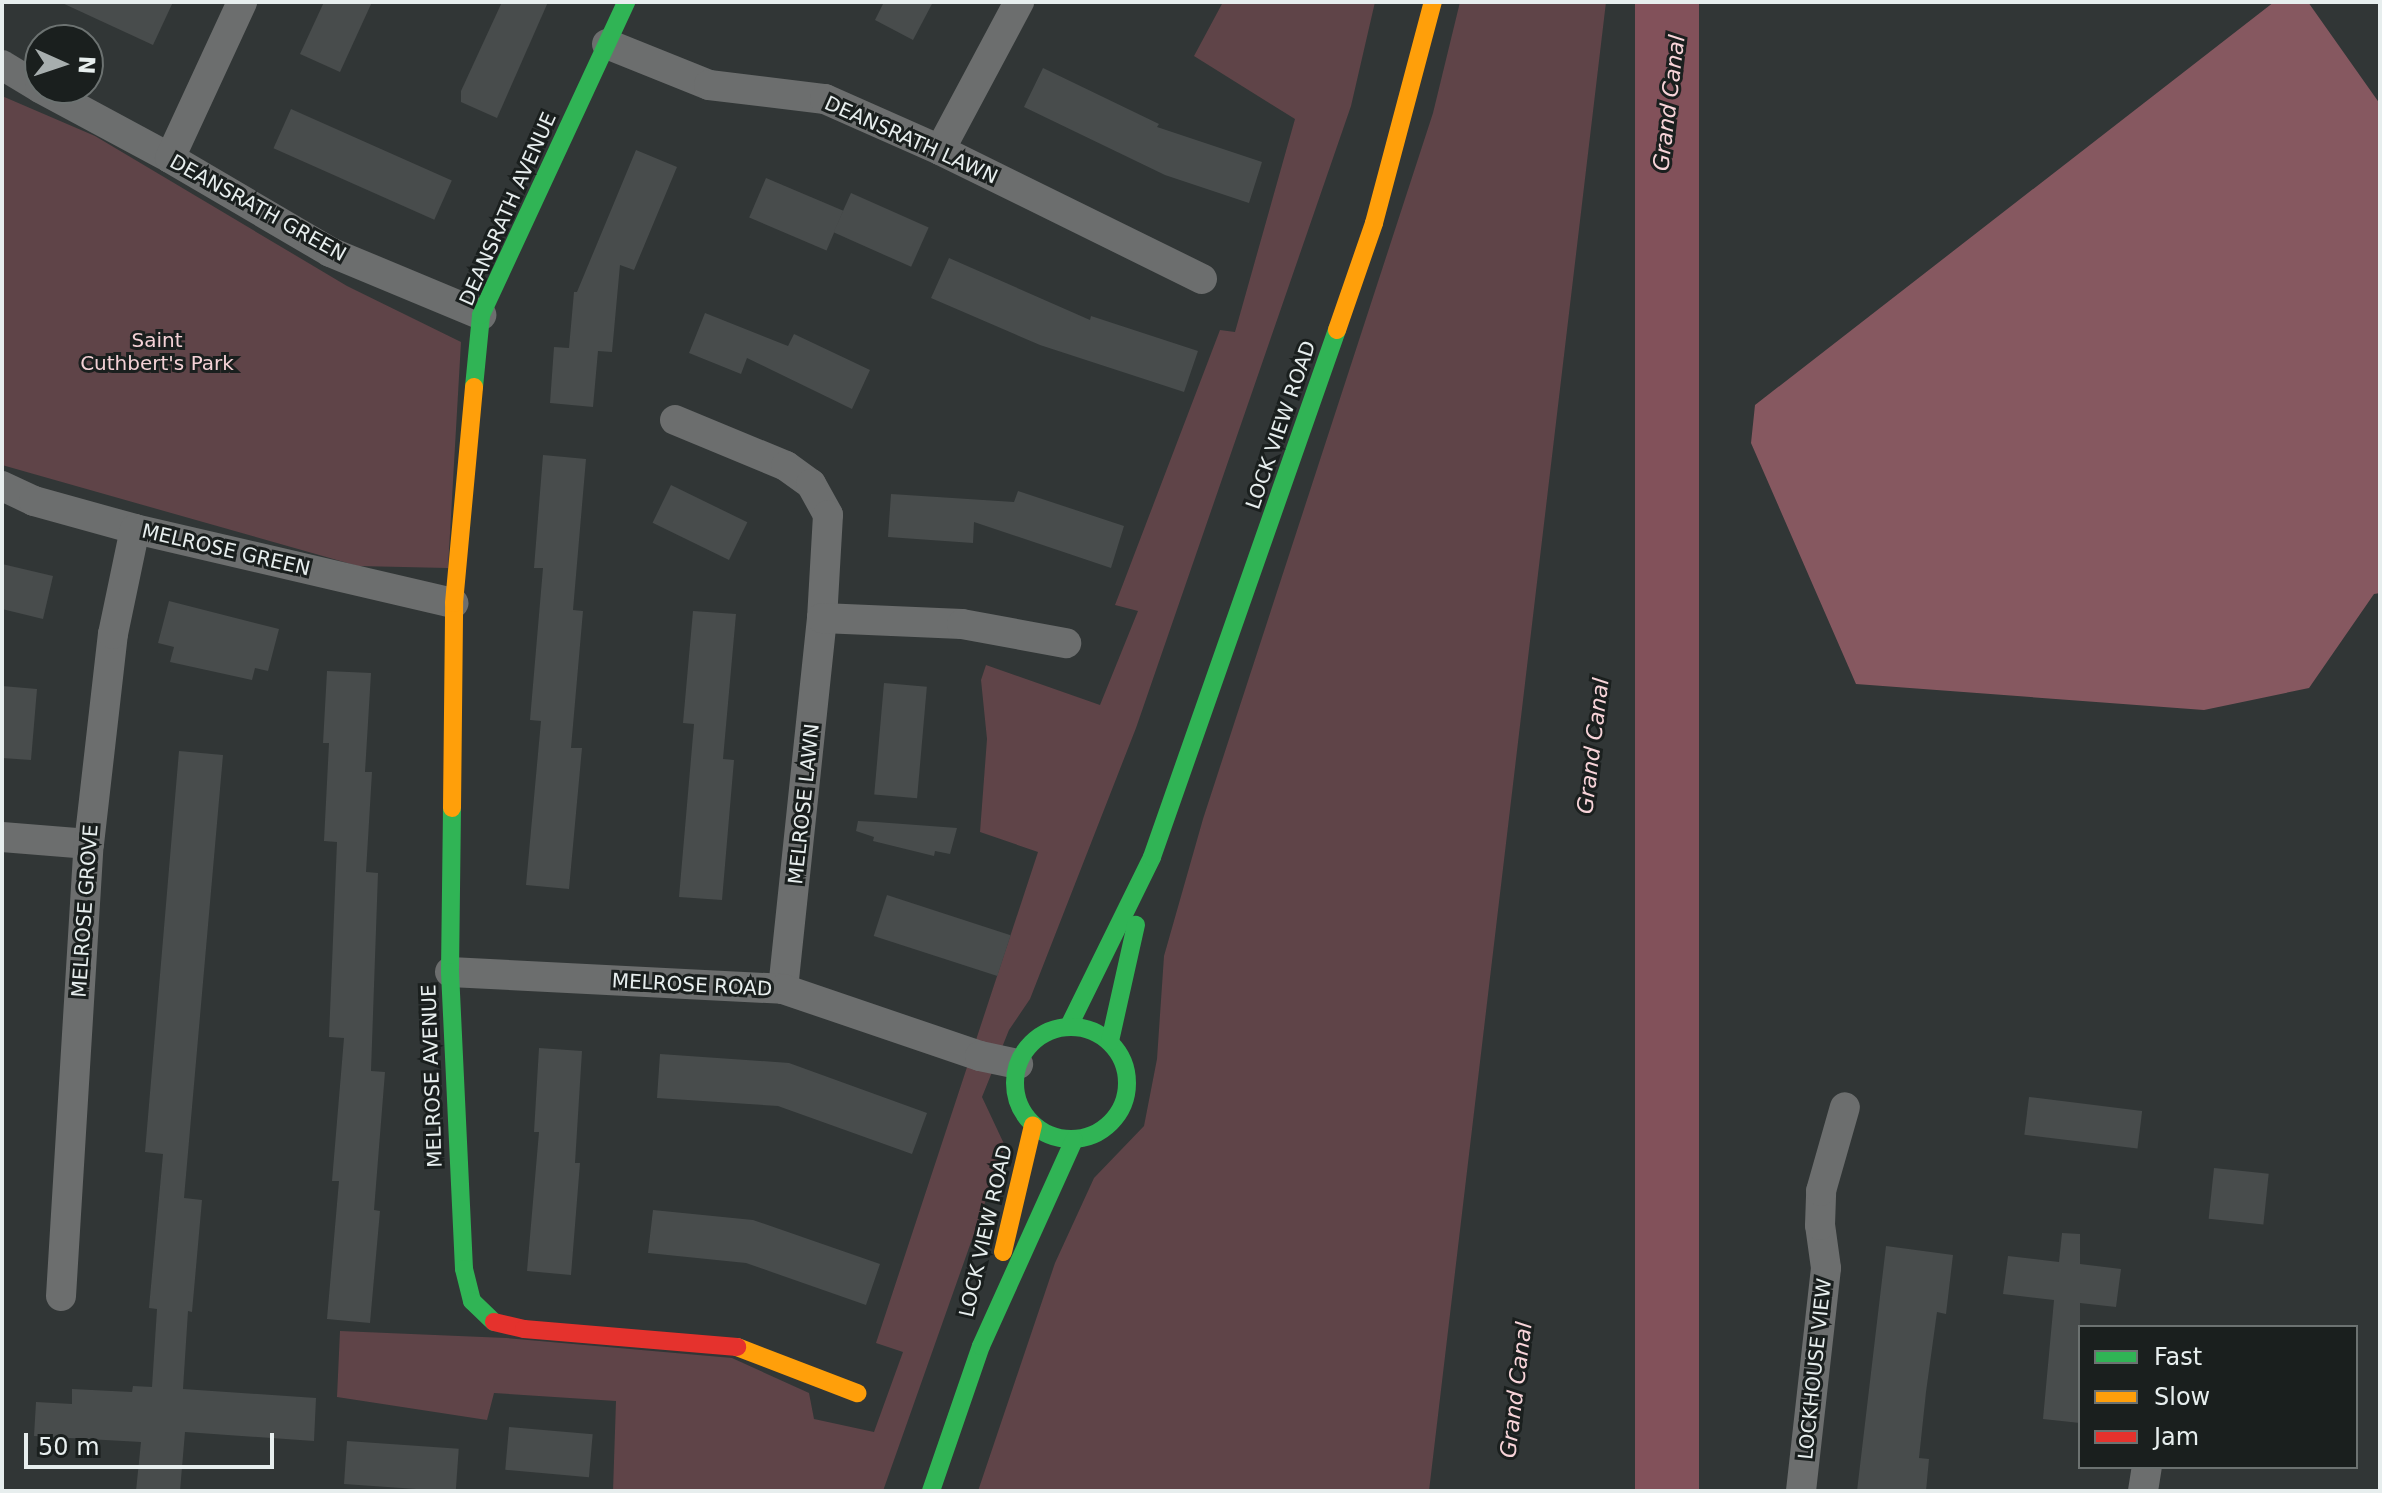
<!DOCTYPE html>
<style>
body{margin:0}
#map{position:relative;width:2382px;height:1493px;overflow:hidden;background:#313636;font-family:"DejaVu Sans",sans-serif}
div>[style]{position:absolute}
.green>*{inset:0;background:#5f4448}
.forest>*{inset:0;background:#865860}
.water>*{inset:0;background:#82515a;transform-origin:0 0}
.building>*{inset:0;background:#484c4c;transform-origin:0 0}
.street>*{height:30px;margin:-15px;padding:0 15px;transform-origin:15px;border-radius:15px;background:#6c6e6e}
.fast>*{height:18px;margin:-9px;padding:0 9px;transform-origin:9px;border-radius:9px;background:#30b455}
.fast>.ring{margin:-9px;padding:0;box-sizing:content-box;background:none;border:18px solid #30b455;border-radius:50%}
.slow>*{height:18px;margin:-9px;padding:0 9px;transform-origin:9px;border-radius:9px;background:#ff9f0a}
.jam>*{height:18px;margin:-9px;padding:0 9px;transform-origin:9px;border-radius:9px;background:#e5322d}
span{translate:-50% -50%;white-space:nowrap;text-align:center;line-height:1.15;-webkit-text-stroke:6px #1a1f1e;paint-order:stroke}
.street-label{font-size:20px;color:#e7eeee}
.park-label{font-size:20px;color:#f4d1d6}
.water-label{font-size:22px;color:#f8d4d9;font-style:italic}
.frame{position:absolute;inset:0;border:4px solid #e7eeee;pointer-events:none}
.legend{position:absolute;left:2078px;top:1325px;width:280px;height:144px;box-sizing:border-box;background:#1a1f1e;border:2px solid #6c7271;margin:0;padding:10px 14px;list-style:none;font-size:24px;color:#e7eeee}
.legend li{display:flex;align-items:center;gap:16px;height:40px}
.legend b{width:40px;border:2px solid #6c7271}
.north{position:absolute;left:24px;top:24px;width:80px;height:80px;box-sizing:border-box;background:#1a1f1e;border:2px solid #6c7271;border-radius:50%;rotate:93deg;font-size:22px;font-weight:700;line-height:32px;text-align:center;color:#e7eeee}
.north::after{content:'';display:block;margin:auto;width:28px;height:36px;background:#a7aeae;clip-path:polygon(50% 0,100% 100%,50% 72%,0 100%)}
.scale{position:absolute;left:24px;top:1433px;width:250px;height:36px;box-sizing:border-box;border:4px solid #e7eeee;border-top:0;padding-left:10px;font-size:24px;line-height:28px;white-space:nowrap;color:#e7eeee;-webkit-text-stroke:6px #1a1f1e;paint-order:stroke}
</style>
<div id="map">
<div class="green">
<div style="clip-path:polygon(1223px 2px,1375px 2px,1351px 106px,1136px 728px,1030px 999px,1009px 1030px,982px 1097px,1005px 1146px,883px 1491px,613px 1491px,616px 1401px,494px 1393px,487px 1420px,337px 1397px,340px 1331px,506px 1338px,732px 1358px,809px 1393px,814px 1419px,874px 1432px,903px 1352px,876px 1343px,1038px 852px,980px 832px,987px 739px,981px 680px,986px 665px,1100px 705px,1138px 611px,1115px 605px,1220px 330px,1235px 332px,1295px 119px,1194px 56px)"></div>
<div style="clip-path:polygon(1460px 2px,1606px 2px,1429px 1491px,978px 1491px,1055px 1263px,1094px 1178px,1144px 1126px,1157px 1059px,1164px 956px,1203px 819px,1433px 113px)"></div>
<div style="clip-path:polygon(2px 96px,95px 136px,347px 286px,461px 342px,448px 568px,358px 566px,2px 465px)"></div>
</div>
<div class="forest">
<div style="clip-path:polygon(2274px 2px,2308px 2px,2380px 104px,2380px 593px,2374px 594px,2309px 688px,2204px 710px,1856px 684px,1751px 443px,1755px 405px)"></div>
</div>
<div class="water">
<div style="left:1635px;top:2px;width:64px;height:1499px"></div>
</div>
<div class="building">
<div style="clip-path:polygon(60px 2px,173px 2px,153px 45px)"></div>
<div style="clip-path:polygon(324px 2px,372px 2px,340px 72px,300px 54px)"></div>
<div style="clip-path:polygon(502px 2px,548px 2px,497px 118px,461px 102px,461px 91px)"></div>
<div style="clip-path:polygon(884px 2px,933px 2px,913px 40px,875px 20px)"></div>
<div style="clip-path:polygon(1043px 68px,1159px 124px,1157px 127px,1262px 162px,1249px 203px,1165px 175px,1024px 107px)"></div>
<div style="left:291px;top:109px;width:176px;height:43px;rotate:24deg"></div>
<div style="clip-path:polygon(636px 150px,677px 167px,634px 270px,620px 265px,612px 352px,598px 351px,593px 407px,550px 403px,554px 347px,569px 348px,574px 292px,577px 292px)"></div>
<div style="left:766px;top:178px;width:84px;height:43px;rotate:23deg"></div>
<div style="left:851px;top:193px;width:85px;height:43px;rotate:24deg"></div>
<div style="clip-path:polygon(949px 258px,1090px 320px,1091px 316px,1198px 351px,1184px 392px,1040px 345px,931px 298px)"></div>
<div style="clip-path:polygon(705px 313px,788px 346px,794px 334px,870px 370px,852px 409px,747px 358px,741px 374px,689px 353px)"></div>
<div style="clip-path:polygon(543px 455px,586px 459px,573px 610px,583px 611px,571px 748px,582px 748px,569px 889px,526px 885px,541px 721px,530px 720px,543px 568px,534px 568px)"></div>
<div style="left:671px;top:485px;width:85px;height:42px;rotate:26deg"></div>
<div style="clip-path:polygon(1018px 491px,1124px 526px,1111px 568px,974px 522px,973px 543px,888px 537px,891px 494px,1014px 502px)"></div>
<div style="clip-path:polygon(2px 564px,53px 576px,43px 619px,2px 609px)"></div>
<div style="clip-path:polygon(169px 601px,279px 629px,268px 671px,255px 668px,252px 680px,170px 662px,174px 647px,158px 643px)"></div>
<div style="clip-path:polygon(693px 611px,736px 614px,723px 759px,734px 760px,722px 900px,679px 897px,694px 724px,683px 723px)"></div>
<div style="clip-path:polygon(327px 671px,371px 673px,365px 772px,372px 772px,366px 872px,378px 873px,371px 1071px,385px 1072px,374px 1210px,380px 1211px,370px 1323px,327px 1319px,339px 1181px,332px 1181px,344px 1038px,329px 1037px,337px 842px,324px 841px,329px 743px,323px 743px)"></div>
<div style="left:884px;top:683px;width:43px;height:112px;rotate:5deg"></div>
<div style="clip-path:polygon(2px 686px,37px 689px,31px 760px,2px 758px)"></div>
<div style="clip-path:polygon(179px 751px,223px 755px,184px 1198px,202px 1200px,192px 1312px,188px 1311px,183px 1389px,316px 1398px,314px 1441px,185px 1432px,180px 1491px,136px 1491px,141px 1442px,34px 1436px,36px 1402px,72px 1404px,72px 1389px,132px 1392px,133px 1386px,152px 1387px,157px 1309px,149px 1308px,163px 1154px,145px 1152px)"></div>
<div style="clip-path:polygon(858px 821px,876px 822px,957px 828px,950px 854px,935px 851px,934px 856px,873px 841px,874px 837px,856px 831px)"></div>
<div style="left:887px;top:895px;width:130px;height:43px;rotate:18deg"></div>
<div style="clip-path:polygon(539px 1048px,582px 1051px,575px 1163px,580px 1163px,571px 1275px,527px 1271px,539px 1132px,534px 1132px)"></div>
<div style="clip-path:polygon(660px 1054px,789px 1063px,927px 1113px,912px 1154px,778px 1106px,657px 1098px)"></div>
<div style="left:2029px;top:1097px;width:114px;height:38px;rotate:7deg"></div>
<div style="left:2214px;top:1168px;width:55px;height:51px;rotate:6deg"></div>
<div style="clip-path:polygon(653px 1210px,753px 1220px,880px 1264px,866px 1305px,746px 1263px,648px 1253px)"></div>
<div style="clip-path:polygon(2062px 1233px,2080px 1234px,2080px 1264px,2121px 1269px,2116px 1307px,2080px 1303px,2080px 1423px,2043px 1419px,2054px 1300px,2003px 1294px,2008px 1256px,2059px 1262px)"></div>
<div style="clip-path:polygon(1886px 1246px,1953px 1255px,1946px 1314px,1937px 1312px,1926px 1392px,1919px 1458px,1929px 1459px,1926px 1491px,1857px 1491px)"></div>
<div style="left:509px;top:1427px;width:84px;height:43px;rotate:5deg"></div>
<div style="left:347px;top:1441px;width:112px;height:43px;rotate:4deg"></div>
</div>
<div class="street">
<div style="left:607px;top:44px;width:110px;rotate:21.9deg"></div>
<div style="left:709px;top:85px;width:117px;rotate:6.9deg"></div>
<div style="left:825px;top:99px;width:126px;rotate:23.9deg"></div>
<div style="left:940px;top:150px;width:292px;rotate:26.2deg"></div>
<div style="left:2px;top:65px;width:44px;rotate:31.2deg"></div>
<div style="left:40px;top:88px;width:148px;rotate:28.3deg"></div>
<div style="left:170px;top:158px;width:186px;rotate:30.4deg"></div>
<div style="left:330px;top:252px;width:164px;rotate:22.6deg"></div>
<div style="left:940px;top:150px;width:168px;rotate:-61.9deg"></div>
<div style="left:170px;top:158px;width:172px;rotate:-65.2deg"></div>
<div style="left:675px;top:420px;width:120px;rotate:22.5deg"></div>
<div style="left:786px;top:466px;width:31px;rotate:36deg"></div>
<div style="left:811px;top:484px;width:35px;rotate:61deg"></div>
<div style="left:828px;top:515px;width:103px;rotate:93.3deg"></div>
<div style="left:822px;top:618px;width:373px;rotate:96deg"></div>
<div style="left:2px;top:486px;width:35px;rotate:25deg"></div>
<div style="left:34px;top:501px;width:105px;rotate:15.5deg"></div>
<div style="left:135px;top:529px;width:327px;rotate:13.1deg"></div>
<div style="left:822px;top:618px;width:140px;rotate:2.5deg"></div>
<div style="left:962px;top:624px;width:106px;rotate:10.4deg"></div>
<div style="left:2px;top:837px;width:87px;rotate:4.6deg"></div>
<div style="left:450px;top:972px;width:333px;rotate:2.9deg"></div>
<div style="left:783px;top:989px;width:208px;rotate:18.8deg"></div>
<div style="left:980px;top:1056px;width:39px;rotate:12deg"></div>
<div style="left:61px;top:1296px;width:453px;rotate:-86.5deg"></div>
<div style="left:89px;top:844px;width:211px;rotate:-83.5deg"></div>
<div style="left:113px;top:634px;width:107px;rotate:-78.2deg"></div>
<div style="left:1801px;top:1491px;width:224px;rotate:-83.6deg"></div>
<div style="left:1826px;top:1268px;width:43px;rotate:-97.9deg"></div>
<div style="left:1820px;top:1225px;width:34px;rotate:-88deg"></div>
<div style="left:1821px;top:1191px;width:87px;rotate:-74.1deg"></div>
<div style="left:2143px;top:1491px;width:24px;rotate:-81deg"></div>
</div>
<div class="fast">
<div style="left:474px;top:387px;width:72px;rotate:-84.4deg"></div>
<div style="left:481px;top:315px;width:345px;rotate:-65.1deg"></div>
<div style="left:452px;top:808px;width:164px;rotate:90.7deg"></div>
<div style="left:450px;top:972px;width:297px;rotate:87.3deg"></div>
<div style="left:464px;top:1269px;width:33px;rotate:76deg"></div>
<div style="left:472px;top:1301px;width:30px;rotate:44deg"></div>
<div style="left:1069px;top:1026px;width:188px;rotate:-63.8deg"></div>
<div style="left:1152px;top:857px;width:559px;rotate:-70.66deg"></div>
<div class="ring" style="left:1015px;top:1027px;width:94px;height:94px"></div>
<div style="left:1110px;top:1041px;width:119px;rotate:-77.4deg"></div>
<div style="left:931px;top:1491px;width:153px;rotate:-71deg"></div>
<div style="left:981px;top:1346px;width:226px;rotate:-65.7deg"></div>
</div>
<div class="slow">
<div style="left:1337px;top:330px;width:113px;rotate:-70.9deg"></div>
<div style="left:1374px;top:223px;width:229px;rotate:-75.1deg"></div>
<div style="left:452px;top:808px;width:205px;rotate:-89.4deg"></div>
<div style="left:454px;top:603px;width:217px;rotate:-84.7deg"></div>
<div style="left:1003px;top:1252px;width:130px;rotate:-76.7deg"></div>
<div style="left:737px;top:1347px;width:129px;rotate:21deg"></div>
</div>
<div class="jam">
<div style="left:494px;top:1322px;width:31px;rotate:13deg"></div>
<div style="left:524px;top:1329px;width:214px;rotate:4.8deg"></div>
</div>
<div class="street-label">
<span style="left:911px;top:140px;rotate:24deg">DEANSRATH LAWN</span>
<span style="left:258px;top:208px;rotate:29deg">DEANSRATH GREEN</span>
<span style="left:508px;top:209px;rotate:-66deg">DEANSRATH AVENUE</span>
<span style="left:1281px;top:425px;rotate:-71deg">LOCK VIEW ROAD</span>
<span style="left:226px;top:550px;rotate:13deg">MELROSE GREEN</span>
<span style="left:804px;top:804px;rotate:-84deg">MELROSE LAWN</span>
<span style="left:85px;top:911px;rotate:-86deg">MELROSE GROVE</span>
<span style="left:692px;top:985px;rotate:3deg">MELROSE ROAD</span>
<span style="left:432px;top:1076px;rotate:-92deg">MELROSE AVENUE</span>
<span style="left:986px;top:1231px;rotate:-77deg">LOCK VIEW ROAD</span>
<span style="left:1815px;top:1369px;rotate:-84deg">LOCKHOUSE VIEW</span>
</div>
<div class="park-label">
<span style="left:157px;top:352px">Saint<br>Cuthbert's Park</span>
</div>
<div class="water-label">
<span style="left:1669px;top:103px;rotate:-83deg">Grand Canal</span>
<span style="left:1593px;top:746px;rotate:-83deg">Grand Canal</span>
<span style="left:1516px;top:1390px;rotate:-83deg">Grand Canal</span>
</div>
<div class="frame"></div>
<ul class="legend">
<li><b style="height:10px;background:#30b455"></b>Fast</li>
<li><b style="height:10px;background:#ff9f0a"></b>Slow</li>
<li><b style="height:10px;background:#e5322d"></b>Jam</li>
</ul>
<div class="north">N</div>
<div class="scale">50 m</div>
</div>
